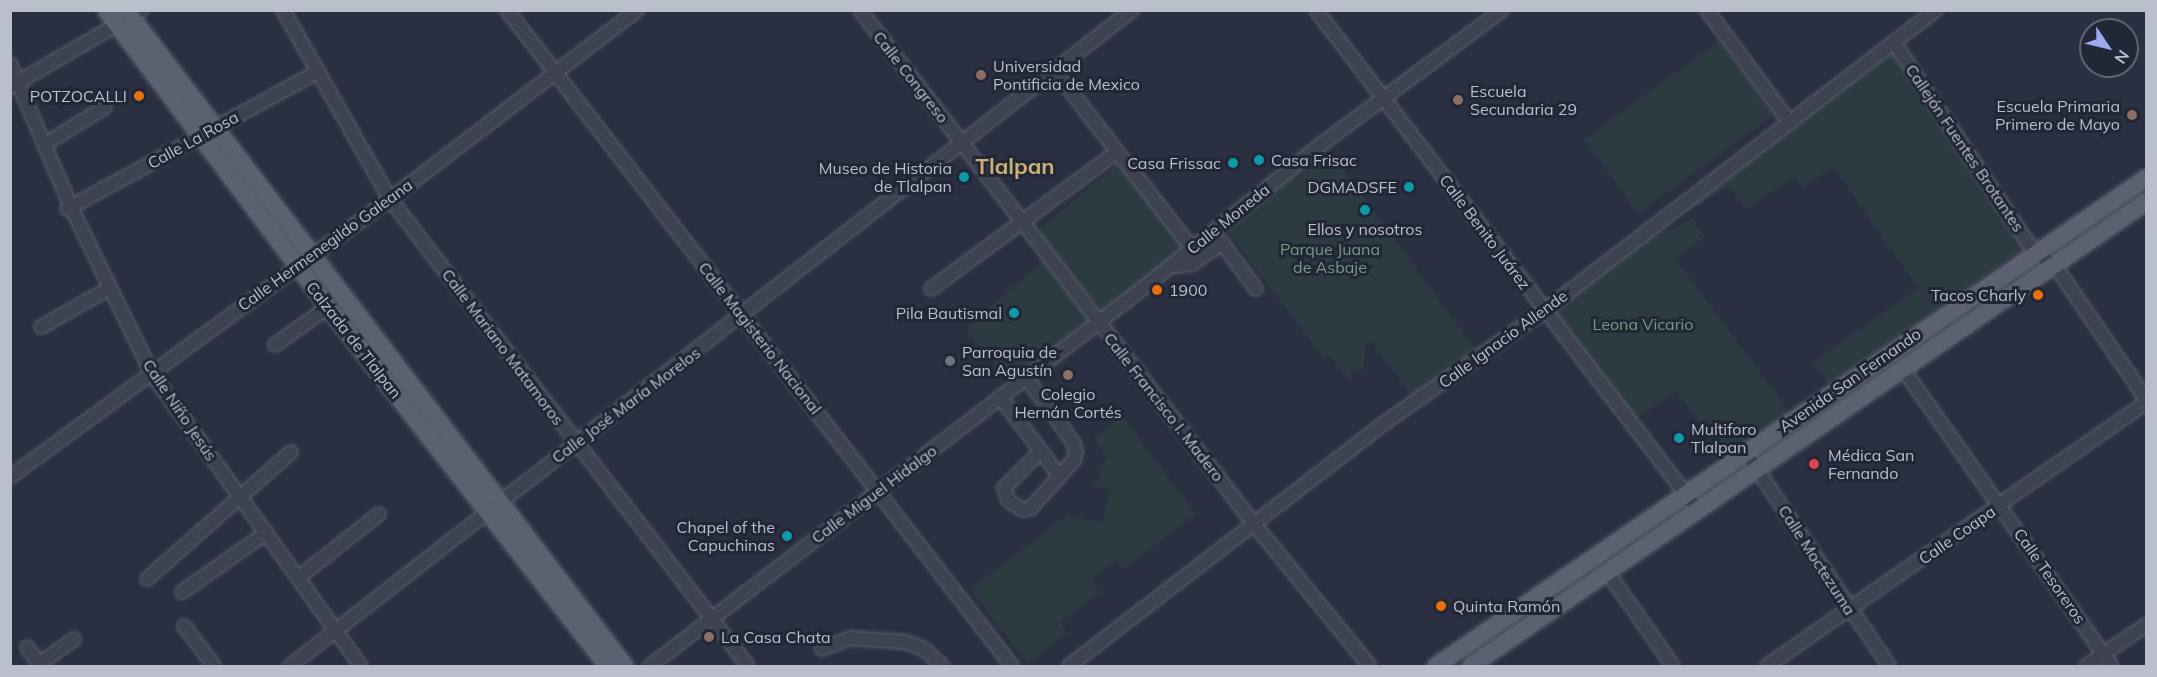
<!DOCTYPE html>
<meta charset="utf-8">
<style>
body{margin:0}
#map{position:relative;width:2157px;height:677px;overflow:hidden;background:#2a2f41;font-family:Mulish,sans-serif}
div>[style]{position:absolute}
.green>*{inset:0;background:#2c3b42;transform-origin:0 0}
.roads{filter:drop-shadow(0 0 2px #595d6c) drop-shadow(0 0 2px #595d6c)}
.minor>*{height:12px;margin:-6px;padding:0 6px;transform-origin:6px;border-radius:6px;background:#3e4251}
.major>*{height:16px;margin:-8px;padding:0 8px;transform-origin:8px;border-radius:8px;background:#5c6171}
.dots>*{width:16px;height:16px;translate:-50% -50%;box-sizing:border-box;border:3px solid #222737;border-radius:50%}
span{translate:-50% -50%;white-space:nowrap;text-align:center;line-height:1.15;-webkit-text-stroke:6px #222737;paint-order:stroke}
.poi-label{font-size:16px;color:#bbbecb}
.left{translate:0 -50%;text-align:left}
.right{translate:-100% -50%;text-align:right}
.street-label{font-size:16px;color:#bbbecb}
.park-label{font-size:16px;color:#749a85}
.district-label{font-size:22px;color:#cdae74;font-weight:700}
.frame{position:absolute;inset:0;border:12px solid #bbbecb;pointer-events:none}
.north{position:absolute;left:2079px;top:18px;width:60px;height:60px;box-sizing:border-box;background:#222737;border:2px solid #5f6372;border-radius:50%;rotate:125deg;font-size:16px;font-weight:700;line-height:24px;text-align:center;color:#bbbecb}
.north::after{content:'';display:block;margin:auto;width:21px;height:27px;background:#9caaef;clip-path:polygon(50% 0,100% 100%,50% 72%,0 100%)}
</style>
<div id="map">
<div class="green">
<div style="left:1719px;top:41px;width:92px;height:167px;rotate:54deg"></div>
<div style="clip-path:polygon(1895px 51px,2025px 248px,1829px 385px,1813px 362px,1918px 288px,1833px 167px,1803px 188px,1794px 177px,1747px 209px,1729px 187px,1650px 233px,1673px 230px,1692px 218px,1705px 237px,1676px 259px,1791px 414px,1727px 459px,1676px 391px,1634px 421px,1550px 310px,1650px 237px,1648px 234px)"></div>
<div style="clip-path:polygon(1324px 143px,1475px 349px,1412px 396px,1371px 341px,1366px 343px,1363px 371px,1351px 370px,1352px 383px,1329px 355px,1324px 359px,1223px 225px)"></div>
<div style="left:1120px;top:162px;width:112px;height:109px;rotate:50deg"></div>
<div style="left:1042px;top:261px;width:79px;height:103px;rotate:48deg"></div>
<div style="clip-path:polygon(1122px 416px,1196px 514px,1123px 570px,1116px 561px,1091px 580px,1100px 593px,1060px 623px,1068px 633px,1027px 664px,970px 589px,1067px 515px,1102px 523px,1110px 490px,1091px 485px,1101px 476px,1097px 467px,1108px 458px,1093px 439px)"></div>
</div>
<div class="roads">
<div class="minor">
<div style="left:283px;top:10px;width:217px;rotate:60.5deg"></div>
<div style="left:390px;top:199px;width:588px;rotate:52.53deg"></div>
<div style="left:507px;top:10px;width:828px;rotate:52.41deg"></div>
<div style="left:860px;top:10px;width:648px;rotate:52.53deg"></div>
<div style="left:1254px;top:524px;width:183px;rotate:50.8deg"></div>
<div style="left:1316px;top:10px;width:629px;rotate:52.62deg"></div>
<div style="left:1707px;top:10px;width:140px;rotate:53.7deg"></div>
<div style="left:1895px;top:44px;width:250px;rotate:56.2deg"></div>
<div style="left:2034px;top:252px;width:23px;rotate:31deg"></div>
<div style="left:2054px;top:264px;width:163px;rotate:55.7deg"></div>
<div style="left:10px;top:64px;width:155px;rotate:66.9deg"></div>
<div style="left:71px;top:207px;width:186px;rotate:64.1deg"></div>
<div style="left:152px;top:374px;width:359px;rotate:54.4deg"></div>
<div style="left:1055px;top:71px;width:224px;rotate:52.3deg"></div>
<div style="left:10px;top:87px;width:153px;rotate:-30.3deg"></div>
<div style="left:47px;top:143px;width:68px;rotate:-31.8deg"></div>
<div style="left:67px;top:209px;width:287px;rotate:-28.7deg"></div>
<div style="left:1168px;top:267px;width:24px;rotate:-7deg"></div>
<div style="left:1192px;top:264px;width:37px;rotate:-35deg"></div>
<div style="left:1222px;top:243px;width:57px;rotate:53.5deg"></div>
<div style="left:931px;top:289px;width:231px;rotate:-36.4deg"></div>
<div style="left:41px;top:327px;width:79px;rotate:-29.5deg"></div>
<div style="left:275px;top:345px;width:65px;rotate:-35.6deg"></div>
<div style="left:1903px;top:369px;width:363px;rotate:54.9deg"></div>
<div style="left:1026px;top:377px;width:80px;rotate:54.1deg"></div>
<div style="left:1073px;top:442px;width:9px;rotate:72deg"></div>
<div style="left:1076px;top:451px;width:9px;rotate:103deg"></div>
<div style="left:1074px;top:460px;width:64px;rotate:131.9deg"></div>
<div style="left:1031px;top:508px;width:8px;rotate:166deg"></div>
<div style="left:1023px;top:510px;width:17px;rotate:-147deg"></div>
<div style="left:1009px;top:501px;width:14px;rotate:-111deg"></div>
<div style="left:1004px;top:488px;width:52px;rotate:-45deg"></div>
<div style="left:1000px;top:397px;width:98px;rotate:52.9deg"></div>
<div style="left:1746px;top:453px;width:257px;rotate:56.1deg"></div>
<div style="left:10px;top:477px;width:471px;rotate:-36.2deg"></div>
<div style="left:390px;top:199px;width:311px;rotate:-37.4deg"></div>
<div style="left:1608px;top:573px;width:113px;rotate:55deg"></div>
<div style="left:298px;top:578px;width:103px;rotate:-38.3deg"></div>
<div style="left:147px;top:579px;width:192px;rotate:-41.4deg"></div>
<div style="left:182px;top:592px;width:103px;rotate:-35.1deg"></div>
<div style="left:184px;top:626px;width:50px;rotate:53.1deg"></div>
<div style="left:27px;top:647px;width:21px;rotate:55deg"></div>
<div style="left:822px;top:649px;width:30px;rotate:-21deg"></div>
<div style="left:850px;top:638px;width:55px;rotate:4.2deg"></div>
<div style="left:905px;top:642px;width:20px;rotate:20deg"></div>
<div style="left:924px;top:649px;width:25px;rotate:43deg"></div>
<div style="left:41px;top:666px;width:3px;rotate:-135deg"></div>
<div style="left:39px;top:664px;width:43px;rotate:-35.5deg"></div>
<div style="left:290px;top:666px;width:1067px;rotate:-37.92deg"></div>
<div style="left:650px;top:666px;width:625px;rotate:-37.46deg"></div>
<div style="left:1146px;top:286px;width:223px;rotate:-39deg"></div>
<div style="left:1319px;top:146px;width:228px;rotate:-36.6deg"></div>
<div style="left:1069px;top:666px;width:391px;rotate:-37.6deg"></div>
<div style="left:1379px;top:427px;width:203px;rotate:-35.2deg"></div>
<div style="left:1545px;top:310px;width:493px;rotate:-37.5deg"></div>
<div style="left:1767px;top:666px;width:461px;rotate:-34.8deg"></div>
<div style="left:2086px;top:666px;width:73px;rotate:-34.3deg"></div>
</div>
<div class="major">
<div style="left:106px;top:10px;width:371px;rotate:53.2deg"></div>
<div style="left:328px;top:307px;width:455px;rotate:52.1deg"></div>
<div style="left:126px;top:10px;width:824px;rotate:52.74deg"></div>
<div style="left:1436px;top:666px;width:862px;rotate:-34.5deg"></div>
<div style="left:1471px;top:666px;width:819px;rotate:-34.5deg"></div>
</div>
</div>
<div class="dots">
<div style="left:981px;top:75px;background:#8d6e63"></div>
<div style="left:139px;top:96px;background:#e8710a"></div>
<div style="left:1458px;top:100px;background:#8d6e63"></div>
<div style="left:2132px;top:115px;background:#8d6e63"></div>
<div style="left:1259px;top:160px;background:#0f9aa8"></div>
<div style="left:1233px;top:163px;background:#0f9aa8"></div>
<div style="left:964px;top:177px;background:#0f9aa8"></div>
<div style="left:1409px;top:187px;background:#0f9aa8"></div>
<div style="left:1365px;top:210px;background:#0f9aa8"></div>
<div style="left:1157px;top:290px;background:#e8710a"></div>
<div style="left:2038px;top:295px;background:#e8710a"></div>
<div style="left:1014px;top:313px;background:#0f9aa8"></div>
<div style="left:950px;top:361px;background:#6b7280"></div>
<div style="left:1068px;top:375px;background:#8d6e63"></div>
<div style="left:1679px;top:438px;background:#0f9aa8"></div>
<div style="left:1814px;top:464px;background:#e0444e"></div>
<div style="left:787px;top:536px;background:#0f9aa8"></div>
<div style="left:1441px;top:606px;background:#e8710a"></div>
<div style="left:709px;top:637px;background:#8d6e63"></div>
</div>
<div class="poi-label">
<span class="left" style="left:993px;top:75px">Universidad<br>Pontificia de Mexico</span>
<span class="left" style="left:1470px;top:100px">Escuela<br>Secundaria 29</span>
<span class="right" style="left:127px;top:96px">POTZOCALLI</span>
<span class="right" style="left:2120px;top:115px">Escuela Primaria<br>Primero de Mayo</span>
<span class="left" style="left:1271px;top:160px">Casa Frisac</span>
<span class="right" style="left:1221px;top:163px">Casa Frissac</span>
<span class="right" style="left:952px;top:177px">Museo de Historia<br>de Tlalpan</span>
<span class="right" style="left:1397px;top:187px">DGMADSFE</span>
<span style="left:1365px;top:229px">Ellos y nosotros</span>
<span class="left" style="left:1169px;top:290px">1900</span>
<span class="right" style="left:2026px;top:295px">Tacos Charly</span>
<span class="right" style="left:1002px;top:313px">Pila Bautismal</span>
<span class="left" style="left:962px;top:361px">Parroquia de<br>San Agustín</span>
<span style="left:1068px;top:403px">Colegio<br>Hernán Cortés</span>
<span class="left" style="left:1691px;top:438px">Multiforo<br>Tlalpan</span>
<span class="left" style="left:1828px;top:464px">Médica San<br>Fernando</span>
<span class="right" style="left:775px;top:536px">Chapel of the<br>Capuchinas</span>
<span class="left" style="left:1453px;top:606px">Quinta Ramón</span>
<span class="left" style="left:721px;top:637px">La Casa Chata</span>
</div>
<div class="street-label">
<span style="left:911px;top:77px;rotate:52deg">Calle Congreso</span>
<span style="left:193px;top:140px;rotate:-29deg">Calle La Rosa</span>
<span style="left:1965px;top:148px;rotate:56deg">Callejón Fuentes Brotantes</span>
<span style="left:1228px;top:219px;rotate:-39deg">Calle Moneda</span>
<span style="left:1485px;top:232px;rotate:53deg">Calle Benito Juárez</span>
<span style="left:325px;top:245px;rotate:-36deg">Calle Hermenegildo Galeana</span>
<span style="left:760px;top:338px;rotate:52deg">Calle Magisterio Nacional</span>
<span style="left:1503px;top:339px;rotate:-36deg">Calle Ignacio Allende</span>
<span style="left:354px;top:340px;rotate:52deg">Calzada de Tlalpan</span>
<span style="left:503px;top:347px;rotate:53deg">Calle Mariano Matamoros</span>
<span style="left:1850px;top:380px;rotate:-35deg">Avenida San Fernando</span>
<span style="left:626px;top:405px;rotate:-37deg">Calle José María Morelos</span>
<span style="left:1164px;top:407px;rotate:52deg">Calle Francisco I. Madero</span>
<span style="left:180px;top:410px;rotate:56deg">Calle Niño Jesús</span>
<span style="left:874px;top:494px;rotate:-37deg">Calle Miguel Hidalgo</span>
<span style="left:1957px;top:535px;rotate:-35deg">Calle Coapa</span>
<span style="left:1817px;top:560px;rotate:57deg">Calle Moctezuma</span>
<span style="left:2050px;top:576px;rotate:55deg">Calle Tesoreros</span>
</div>
<div class="park-label">
<span style="left:1330px;top:258px">Parque Juana<br>de Asbaje</span>
<span style="left:1643px;top:324px">Leona Vicario</span>
</div>
<div class="district-label">
<span style="left:1015px;top:167px">Tlalpan</span>
</div>
<div class="frame"></div>
<div class="north">N</div>
</div>
